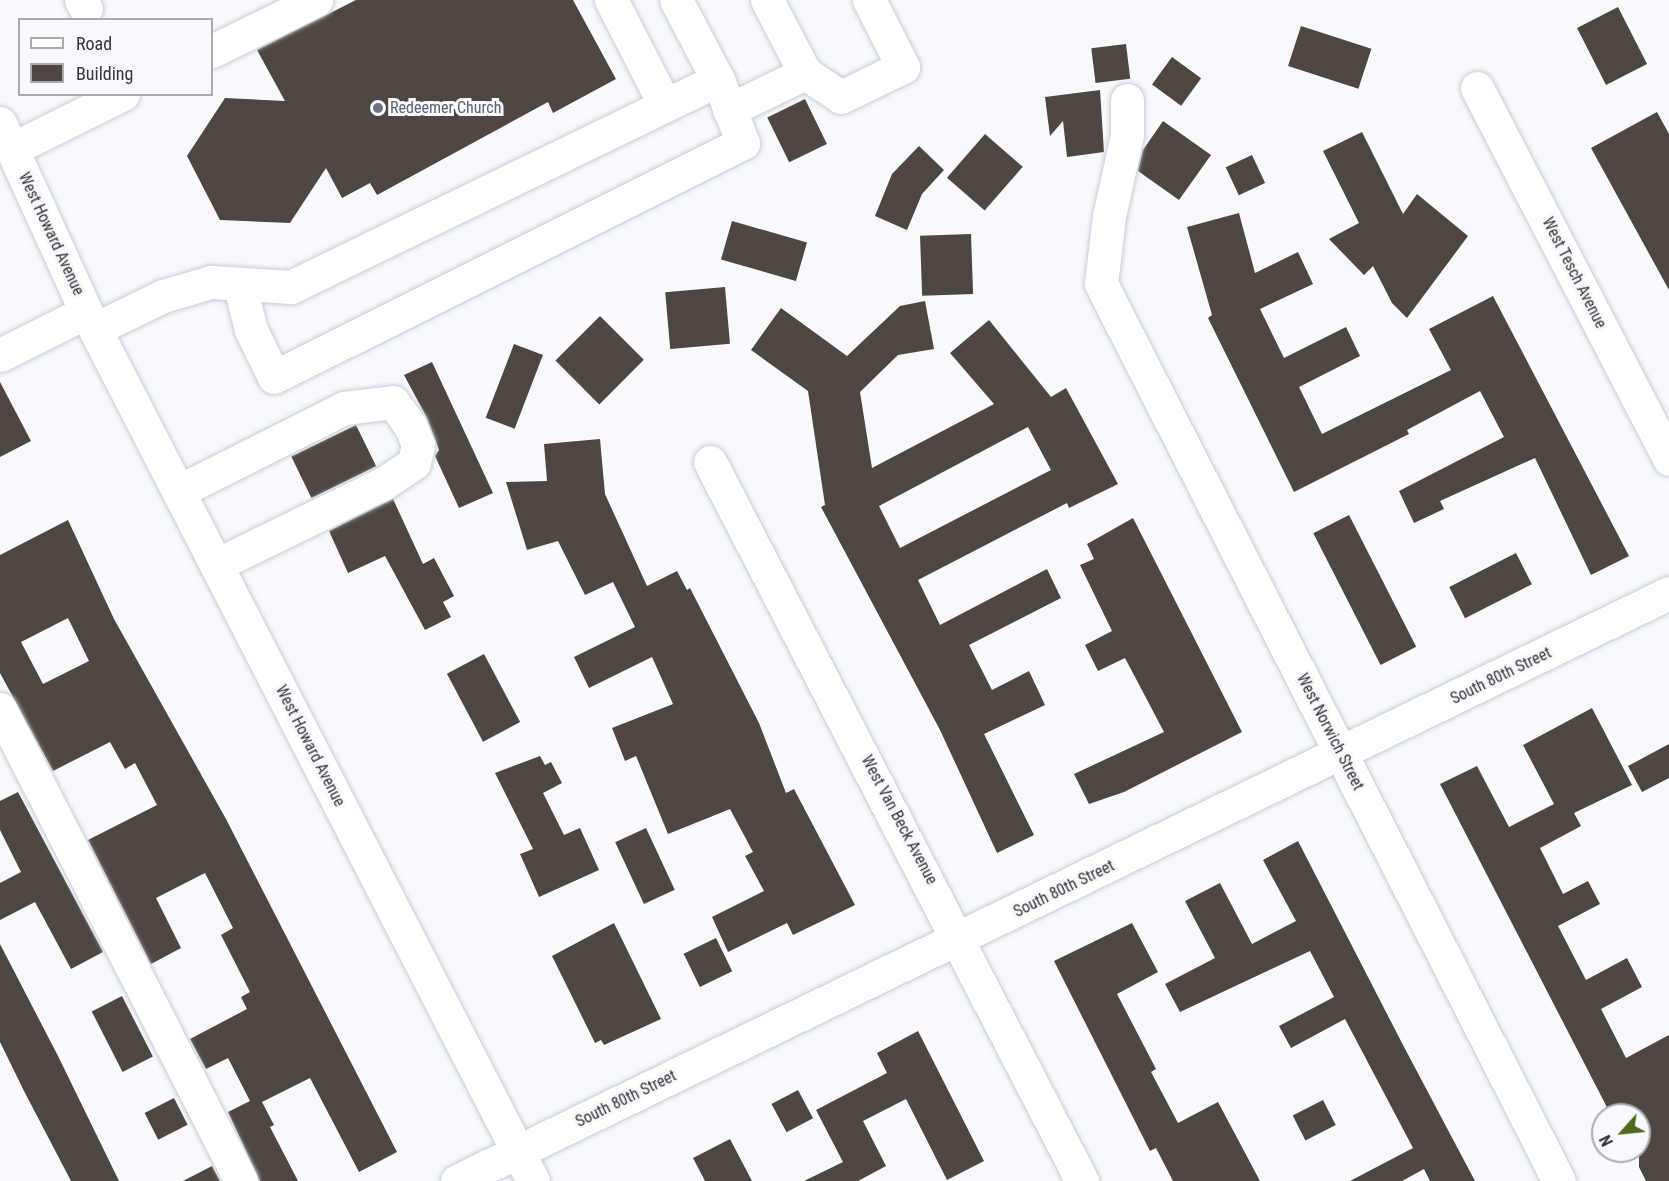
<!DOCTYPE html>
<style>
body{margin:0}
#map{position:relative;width:1669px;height:1181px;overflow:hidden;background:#f7f9fd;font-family:"Roboto Condensed",sans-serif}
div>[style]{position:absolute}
.building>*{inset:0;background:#4e4641;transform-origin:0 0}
.roads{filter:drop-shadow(0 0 2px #c7ccd6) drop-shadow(0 0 2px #c7ccd6)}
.minor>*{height:33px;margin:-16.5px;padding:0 16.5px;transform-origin:16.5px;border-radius:16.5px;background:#fff}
.dots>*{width:16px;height:16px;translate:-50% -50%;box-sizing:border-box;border:3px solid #f7f9fd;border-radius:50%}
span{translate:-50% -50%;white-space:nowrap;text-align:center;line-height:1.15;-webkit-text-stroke:6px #f7f9fd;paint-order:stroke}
.worship-label{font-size:16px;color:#5b616d}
.left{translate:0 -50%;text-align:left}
.street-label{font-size:16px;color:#333539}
.legend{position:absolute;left:18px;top:18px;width:195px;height:78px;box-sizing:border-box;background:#f7f9fd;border:2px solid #a9abaf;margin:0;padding:8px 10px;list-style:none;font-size:18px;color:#333539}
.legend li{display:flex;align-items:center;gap:12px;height:30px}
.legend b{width:30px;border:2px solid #a9abaf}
.north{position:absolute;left:1591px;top:1103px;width:60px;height:60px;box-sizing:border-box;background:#f7f9fd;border:2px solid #a9abaf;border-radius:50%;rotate:243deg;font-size:16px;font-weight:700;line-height:24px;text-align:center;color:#333539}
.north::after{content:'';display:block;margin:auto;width:21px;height:27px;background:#50691a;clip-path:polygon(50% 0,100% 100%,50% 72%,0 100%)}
</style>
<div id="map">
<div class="building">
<div style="clip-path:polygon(356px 0,573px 0,616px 79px,553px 113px,548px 102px,377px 195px,370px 183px,342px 198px,326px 168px,290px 223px,220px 220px,187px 156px,225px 98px,285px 101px,257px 50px)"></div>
<div style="left:1618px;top:7px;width:64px;height:46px;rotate:63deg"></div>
<div style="left:1301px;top:26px;width:74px;height:42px;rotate:18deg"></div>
<div style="left:1126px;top:44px;width:35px;height:35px;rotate:83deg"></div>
<div style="left:1172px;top:57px;width:36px;height:34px;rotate:36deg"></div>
<div style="clip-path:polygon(1100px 90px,1104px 152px,1067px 157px,1063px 121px,1050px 136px,1045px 97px)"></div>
<div style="left:805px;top:99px;width:50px;height:42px;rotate:64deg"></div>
<div style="clip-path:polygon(1657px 112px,1669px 134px,1669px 290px,1591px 148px)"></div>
<div style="clip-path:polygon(1163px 121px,1211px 155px,1179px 200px,1138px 171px,1143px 150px)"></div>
<div style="clip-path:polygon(1362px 132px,1403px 214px,1417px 194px,1468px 236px,1407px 318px,1392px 303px,1373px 266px,1364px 275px,1329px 239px,1359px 223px,1323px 151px)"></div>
<div style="left:985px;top:134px;width:50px;height:58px;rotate:41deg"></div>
<div style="clip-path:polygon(919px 146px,944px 170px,922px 194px,907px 230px,875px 216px,892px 174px)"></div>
<div style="left:1252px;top:155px;width:31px;height:29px;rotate:65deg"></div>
<div style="clip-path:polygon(1239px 213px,1255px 273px,1298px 252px,1313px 284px,1260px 309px,1284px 358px,1346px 327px,1360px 356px,1299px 387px,1322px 434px,1451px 370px,1429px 329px,1493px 296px,1629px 556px,1591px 575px,1535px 458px,1440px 501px,1444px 509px,1414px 523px,1399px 491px,1504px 437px,1480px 391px,1407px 430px,1409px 434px,1294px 492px,1208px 318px,1212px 315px,1187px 227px)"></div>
<div style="left:732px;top:221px;width:78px;height:40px;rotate:16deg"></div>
<div style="left:971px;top:234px;width:60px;height:51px;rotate:88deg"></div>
<div style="left:725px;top:287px;width:57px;height:60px;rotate:85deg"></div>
<div style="clip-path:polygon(evenodd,925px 301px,934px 349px,898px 355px,860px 392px,872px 468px,994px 404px,950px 353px,989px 320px,1051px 397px,1066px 388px,1118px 484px,1069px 508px,1067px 503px,918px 580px,940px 625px,1047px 569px,1061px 598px,969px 645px,992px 690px,1029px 671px,1045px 705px,984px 734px,1034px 835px,997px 853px,940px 730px,821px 507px,825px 505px,808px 391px,751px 350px,781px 308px,847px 356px,900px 306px,925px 301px,1028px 427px,1051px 470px,900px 548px,879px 506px,1028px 427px)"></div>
<div style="left:600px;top:316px;width:62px;height:63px;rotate:45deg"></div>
<div style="left:514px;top:344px;width:31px;height:79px;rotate:21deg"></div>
<div style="clip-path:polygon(432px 362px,493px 493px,459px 508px,435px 456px,439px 450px,427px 418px,404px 375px)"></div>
<div style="clip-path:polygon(0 382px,31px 441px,0 457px)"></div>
<div style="left:356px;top:425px;width:46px;height:72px;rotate:64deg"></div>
<div style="clip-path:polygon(600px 439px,605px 494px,647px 586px,677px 571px,687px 590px,690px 588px,759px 723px,786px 793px,794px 789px,855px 905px,793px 935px,787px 923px,728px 952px,712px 917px,764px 891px,745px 856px,753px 852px,730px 809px,668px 834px,636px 756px,625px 761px,612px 728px,673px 704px,652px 657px,589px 688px,574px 657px,635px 627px,613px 582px,585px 595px,558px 541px,527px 550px,506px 482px,547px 481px,544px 444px)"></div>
<div style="clip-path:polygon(393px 499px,423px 564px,434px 558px,454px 596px,443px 602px,451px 617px,425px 630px,385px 556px,348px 573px,329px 531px)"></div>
<div style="left:1349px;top:515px;width:148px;height:40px;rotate:63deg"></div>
<div style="clip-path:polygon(1133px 518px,1242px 732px,1124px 792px,1089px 804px,1074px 774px,1164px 732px,1125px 658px,1098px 671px,1085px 645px,1112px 631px,1080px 565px,1094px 559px,1087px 544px)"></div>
<div style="clip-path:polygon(evenodd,68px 520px,114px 619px,226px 819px,397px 1152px,359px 1172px,310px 1078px,262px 1102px,274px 1125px,270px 1127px,298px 1181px,260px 1181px,228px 1112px,250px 1101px,228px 1058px,206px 1069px,190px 1039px,247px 1009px,241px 997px,250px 992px,221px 935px,233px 928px,205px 873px,156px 898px,181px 948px,151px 964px,88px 840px,157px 805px,135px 763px,125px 769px,110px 742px,53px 771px,0 673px,0 555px,68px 520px,68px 618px,89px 661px,43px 684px,21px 642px,68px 618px)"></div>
<div style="left:1516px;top:553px;width:35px;height:75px;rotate:63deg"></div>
<div style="left:484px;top:654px;width:77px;height:42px;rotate:62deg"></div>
<div style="clip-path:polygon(1592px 708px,1632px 785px,1574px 813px,1581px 826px,1540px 848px,1563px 894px,1588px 881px,1600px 904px,1558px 926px,1586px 980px,1627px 958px,1642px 987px,1601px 1009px,1626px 1058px,1669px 1035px,1669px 1181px,1646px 1181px,1639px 1167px,1639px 1115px,1611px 1115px,1440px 784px,1477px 766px,1509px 827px,1554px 804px,1523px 745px)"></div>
<div style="clip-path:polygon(1669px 744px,1669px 778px,1642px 792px,1628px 766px)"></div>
<div style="clip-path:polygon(540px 756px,545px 765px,551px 762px,562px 783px,543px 793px,564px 835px,580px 828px,599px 870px,539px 897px,520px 854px,533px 849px,495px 773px)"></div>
<div style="clip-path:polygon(18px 792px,103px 952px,71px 969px,35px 902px,0 920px,0 883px,21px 872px,0 830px,0 801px)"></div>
<div style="left:646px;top:828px;width:68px;height:34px;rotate:65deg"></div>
<div style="clip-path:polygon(1298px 841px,1403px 1045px,1475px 1181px,1430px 1181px,1424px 1169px,1402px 1181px,1350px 1181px,1413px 1148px,1345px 1019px,1291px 1048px,1279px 1026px,1334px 997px,1310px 951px,1180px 1012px,1165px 984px,1215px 958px,1185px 901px,1220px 883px,1252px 944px,1296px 921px,1263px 860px)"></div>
<div style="clip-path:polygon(614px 923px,661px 1019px,604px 1045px,601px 1040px,595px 1043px,552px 956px)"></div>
<div style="clip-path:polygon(1132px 923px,1158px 972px,1117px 994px,1156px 1069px,1151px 1072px,1178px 1123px,1218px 1102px,1260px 1181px,1173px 1181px,1156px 1148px,1150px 1151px,1054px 961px)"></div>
<div style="left:716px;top:938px;width:37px;height:36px;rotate:64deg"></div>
<div style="clip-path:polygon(0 944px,58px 1056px,119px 1181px,71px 1181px,24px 1091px,0 1042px)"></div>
<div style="left:122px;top:996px;width:68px;height:34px;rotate:63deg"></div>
<div style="clip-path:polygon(918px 1031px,984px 1161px,947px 1180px,906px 1099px,863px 1121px,886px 1166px,858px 1181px,804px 1181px,843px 1162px,816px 1110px,887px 1073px,877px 1053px)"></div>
<div style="left:798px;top:1090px;width:32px;height:30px;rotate:62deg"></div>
<div style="left:174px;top:1098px;width:30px;height:33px;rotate:63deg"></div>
<div style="left:1323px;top:1100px;width:28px;height:34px;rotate:63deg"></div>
<div style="clip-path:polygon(730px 1139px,752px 1181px,705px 1181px,693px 1158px)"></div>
<div style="clip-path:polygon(212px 1166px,220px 1181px,183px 1181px)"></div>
</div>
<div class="roads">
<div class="minor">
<div style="left:81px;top:0;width:10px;rotate:61deg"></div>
<div style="left:611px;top:0;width:118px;rotate:62.8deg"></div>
<div style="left:767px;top:0;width:82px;rotate:62.5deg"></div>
<div style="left:212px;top:51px;width:116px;rotate:-26.1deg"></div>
<div style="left:1477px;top:88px;width:418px;rotate:62.6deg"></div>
<div style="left:1127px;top:100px;width:35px;rotate:90deg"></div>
<div style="left:1127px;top:135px;width:83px;rotate:102.5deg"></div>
<div style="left:1109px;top:216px;width:68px;rotate:96.7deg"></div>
<div style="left:1101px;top:284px;width:1007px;rotate:62.95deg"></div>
<div style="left:729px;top:110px;width:85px;rotate:-26deg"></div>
<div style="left:805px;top:73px;width:43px;rotate:33.7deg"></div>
<div style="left:841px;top:97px;width:69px;rotate:-25.8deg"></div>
<div style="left:903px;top:67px;width:75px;rotate:-116.9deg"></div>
<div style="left:0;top:123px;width:208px;rotate:65.5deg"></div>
<div style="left:86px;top:312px;width:977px;rotate:62.78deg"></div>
<div style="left:12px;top:149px;width:124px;rotate:-26.4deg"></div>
<div style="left:240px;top:286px;width:45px;rotate:76deg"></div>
<div style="left:251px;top:330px;width:52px;rotate:63.9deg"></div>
<div style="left:274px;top:377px;width:524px;rotate:-26.52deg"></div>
<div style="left:743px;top:143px;width:68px;rotate:-111.6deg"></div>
<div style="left:718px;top:80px;width:90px;rotate:-117.7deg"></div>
<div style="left:95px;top:329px;width:76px;rotate:-25.9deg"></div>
<div style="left:163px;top:296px;width:50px;rotate:-16.3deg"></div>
<div style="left:211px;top:282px;width:80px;rotate:3.6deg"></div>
<div style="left:291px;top:287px;width:475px;rotate:-25.9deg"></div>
<div style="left:0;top:355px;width:96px;rotate:-26.6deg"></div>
<div style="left:710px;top:462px;width:810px;rotate:62.64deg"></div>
<div style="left:179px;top:491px;width:185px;rotate:-26.7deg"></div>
<div style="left:344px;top:408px;width:49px;rotate:-7deg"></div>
<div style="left:393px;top:402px;width:29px;rotate:54deg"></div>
<div style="left:410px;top:425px;width:22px;rotate:68deg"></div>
<div style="left:418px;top:445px;width:18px;rotate:103deg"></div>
<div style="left:414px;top:463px;width:36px;rotate:146deg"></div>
<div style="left:384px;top:483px;width:187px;rotate:154deg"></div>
<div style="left:0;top:709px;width:530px;rotate:62.95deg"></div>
<div style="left:457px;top:1181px;width:1347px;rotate:-25.88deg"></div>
</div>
</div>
<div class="dots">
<div style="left:378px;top:108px;background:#6b7280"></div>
</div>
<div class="worship-label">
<span class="left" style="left:390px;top:108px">Redeemer Church</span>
</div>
<div class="street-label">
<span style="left:51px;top:234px;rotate:65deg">West Howard Avenue</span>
<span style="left:1574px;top:273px;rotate:63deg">West Tesch Avenue</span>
<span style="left:1501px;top:676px;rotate:-26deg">South 80th Street</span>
<span style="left:1330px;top:732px;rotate:63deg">West Norwich Street</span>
<span style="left:310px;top:746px;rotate:63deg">West Howard Avenue</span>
<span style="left:899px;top:820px;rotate:62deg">West Van Beck Avenue</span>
<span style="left:1064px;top:889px;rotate:-26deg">South 80th Street</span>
<span style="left:626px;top:1099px;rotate:-26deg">South 80th Street</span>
</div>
<ul class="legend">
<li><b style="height:8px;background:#fff"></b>Road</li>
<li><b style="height:16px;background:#4e4641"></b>Building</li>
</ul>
<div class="north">N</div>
</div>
